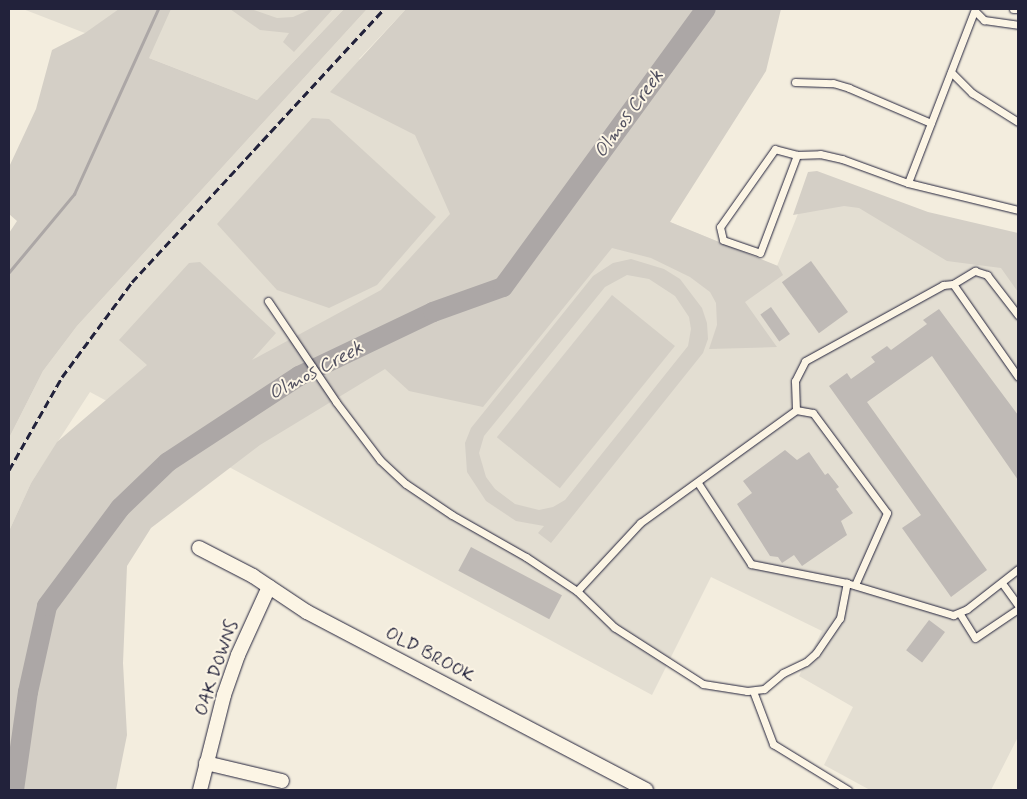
<!DOCTYPE html>
<style>
body{margin:0}
#map{position:relative;width:1027px;height:799px;overflow:hidden;background:#f3edde;font-family:Mynerve,sans-serif}
div>[style]{position:absolute}
.built>*{inset:0;background:#e3ded2}
.green>*{inset:0;background:#d4cfc6;transform-origin:0 0}
.stream>*{height:3px;margin:-1.5px;padding:0 1.5px;transform-origin:1.5px;border-radius:1.5px;background:#aca7a6}
.river>*{height:20px;margin:-10px;padding:0 10px;transform-origin:10px;border-radius:10px;background:#aca7a6}
.building>*{inset:0;background:#bfbab6;transform-origin:0 0}
.roads{filter:drop-shadow(0 0 1px #22223b) drop-shadow(0 0 1px #22223b)}
.service>*{height:7px;margin:-3.5px;padding:0 3.5px;transform-origin:3.5px;border-radius:3.5px;background:#fcf5e5}
.minor>*{height:14px;margin:-7px;padding:0 7px;transform-origin:7px;border-radius:7px;background:#fcf5e5}
.rail>*{height:3px;margin-top:-1.5px;transform-origin:0;background:repeating-linear-gradient(90deg,#22223b 0 8px,transparent 0 12px)}
span{translate:-50% -50%;white-space:nowrap;text-align:center;line-height:1.15;-webkit-text-stroke:4px #fcf5e5;paint-order:stroke}
.street-label{font-size:18px;color:#22223b}
.water-label{font-size:19px;color:#525160;font-style:italic}
.frame{position:absolute;inset:0;border:10px solid #22223b;pointer-events:none}
</style>
<div id="map">
<div class="built">
<div style="clip-path:polygon(23px 9px,344px 9px,257px 100px)"></div>
<div style="clip-path:polygon(367px 9px,406px 9px,359px 59px,670px 222px,777px 266px,810px 184px,996px 253px,1018px 282px,1018px 737px,991px 790px,870px 790px,824px 765px,853px 707px,799px 676px,822px 631px,711px 577px,652px 695px,90px 392px,31px 483px,9px 531px,9px 438px,43px 371px,77px 326px)"></div>
</div>
<div class="green">
<div style="clip-path:polygon(119px 9px,171px 9px,149px 58px,257px 100px,344px 9px,367px 9px,77px 326px,43px 371px,9px 438px,9px 233px,17px 221px,9px 214px,9px 167px,36px 109px,52px 50px,85px 33px)"></div>
<div style="clip-path:polygon(230px 9px,251px 9px,277px 18px,293px 17px,311px 9px,333px 9px,294px 52px,283px 42px,289px 33px,260px 30px)"></div>
<div style="clip-path:polygon(406px 9px,781px 9px,766px 71px,670px 222px,778px 266px,783px 275px,745px 302px,777px 347px,709px 349px,717px 325px,716px 303px,710px 292px,690px 277px,651px 258px,612px 248px,483px 407px,409px 391px,385px 369px,260px 445px,151px 528px,127px 566px,123px 663px,127px 735px,116px 790px,9px 790px,9px 531px,31px 483px,57px 442px,147px 365px,119px 340px,189px 263px,200px 262px,276px 333px,252px 360px,381px 290px,450px 214px,415px 135px,330px 92px)"></div>
<div style="clip-path:polygon(312px 118px,329px 119px,436px 217px,377px 285px,329px 308px,277px 290px,217px 224px)"></div>
<div style="clip-path:polygon(817px 171px,928px 212px,1018px 233px,1018px 292px,1001px 268px,947px 261px,859px 208px,844px 206px,793px 215px,808px 172px)"></div>
<div style="clip-path:polygon(evenodd,631px 259px,664px 269px,680px 279px,702px 308px,707px 323px,708px 339px,703px 353px,551px 543px,538px 533px,544px 526px,516px 521px,486px 501px,467px 472px,465px 443px,471px 428px,593px 276px,613px 263px,631px 259px,627px 275px,649px 279px,675px 296px,689px 317px,691px 329px,688px 346px,565px 500px,553px 507px,539px 510px,515px 504px,495px 489px,486px 477px,479px 453px,484px 436px,605px 287px,627px 275px)"></div>
<div style="left:612px;top:295px;width:81px;height:183px;rotate:39deg"></div>
</div>
<div class="stream">
<div style="left:9px;top:272px;width:102px;rotate:-50.2deg"></div>
<div style="left:74px;top:194px;width:203px;rotate:-65.6deg"></div>
</div>
<div class="river">
<div style="left:14px;top:790px;width:99px;rotate:-81.9deg"></div>
<div style="left:28px;top:692px;width:88px;rotate:-77.5deg"></div>
<div style="left:47px;top:606px;width:122px;rotate:-53.3deg"></div>
<div style="left:120px;top:508px;width:66px;rotate:-43.8deg"></div>
<div style="left:168px;top:462px;width:157px;rotate:-33.3deg"></div>
<div style="left:299px;top:376px;width:148px;rotate:-25.5deg"></div>
<div style="left:433px;top:312px;width:74px;rotate:-19.7deg"></div>
<div style="left:503px;top:287px;width:344px;rotate:-53.9deg"></div>
</div>
<div class="building">
<div style="left:811px;top:261px;width:63px;height:36px;rotate:54deg"></div>
<div style="left:771px;top:307px;width:33px;height:13px;rotate:55deg"></div>
<div style="clip-path:polygon(939px 309px,1018px 415px,1018px 480px,932px 356px,867px 402px,987px 570px,951px 597px,902px 528px,921px 515px,829px 386px,847px 373px,851px 379px,875px 362px,871px 357px,887px 346px,891px 350px,927px 324px,923px 320px)"></div>
<div style="clip-path:polygon(785px 450px,797px 460px,809px 452px,825px 475px,828px 473px,832px 478px,839px 487px,836px 489px,853px 513px,841px 521px,847px 535px,802px 566px,794px 555px,782px 563px,778px 557px,770px 556px,737px 504px,752px 493px,743px 481px)"></div>
<div style="left:471px;top:547px;width:103px;height:27px;rotate:28deg"></div>
<div style="left:929px;top:620px;width:20px;height:38px;rotate:37deg"></div>
</div>
<div class="roads">
<div class="service">
<div style="left:975px;top:9px;width:186px;rotate:111.1deg"></div>
<div style="left:908px;top:183px;width:113px;rotate:13.8deg"></div>
<div style="left:1013px;top:9px;width:5px"></div>
<div style="left:975px;top:11px;width:13px;rotate:45deg"></div>
<div style="left:984px;top:20px;width:34px;rotate:8deg"></div>
<div style="left:951px;top:72px;width:30px;rotate:45deg"></div>
<div style="left:972px;top:93px;width:54px;rotate:32.2deg"></div>
<div style="left:795px;top:82px;width:38px;rotate:2deg"></div>
<div style="left:833px;top:83px;width:17px;rotate:17deg"></div>
<div style="left:849px;top:88px;width:89px;rotate:23.1deg"></div>
<div style="left:797px;top:155px;width:23px;rotate:-165deg"></div>
<div style="left:775px;top:149px;width:95px;rotate:125.2deg"></div>
<div style="left:720px;top:227px;width:13px;rotate:77deg"></div>
<div style="left:723px;top:240px;width:39px;rotate:19deg"></div>
<div style="left:760px;top:253px;width:105px;rotate:-69.3deg"></div>
<div style="left:797px;top:155px;width:23px;rotate:-2deg"></div>
<div style="left:820px;top:154px;width:23px;rotate:13deg"></div>
<div style="left:842px;top:159px;width:70px;rotate:20deg"></div>
<div style="left:953px;top:284px;width:26px;rotate:-31deg"></div>
<div style="left:975px;top:271px;width:13px;rotate:18deg"></div>
<div style="left:987px;top:275px;width:51px;rotate:52.2deg"></div>
<div style="left:268px;top:301px;width:122px;rotate:56deg"></div>
<div style="left:336px;top:402px;width:73px;rotate:52.8deg"></div>
<div style="left:380px;top:460px;width:35px;rotate:43deg"></div>
<div style="left:406px;top:484px;width:55px;rotate:34deg"></div>
<div style="left:452px;top:515px;width:85px;rotate:29.6deg"></div>
<div style="left:526px;top:557px;width:61px;rotate:33.7deg"></div>
<div style="left:577px;top:591px;width:93px;rotate:-47.2deg"></div>
<div style="left:640px;top:523px;width:193px;rotate:-35.9deg"></div>
<div style="left:796px;top:410px;width:29px;rotate:-92deg"></div>
<div style="left:795px;top:381px;width:22px;rotate:-63deg"></div>
<div style="left:805px;top:361px;width:158px;rotate:-28.8deg"></div>
<div style="left:943px;top:285px;width:10px;rotate:-6deg"></div>
<div style="left:953px;top:284px;width:113px;rotate:55deg"></div>
<div style="left:796px;top:410px;width:17px;rotate:10deg"></div>
<div style="left:813px;top:413px;width:124px;rotate:53.5deg"></div>
<div style="left:887px;top:513px;width:79px;rotate:114deg"></div>
<div style="left:1002px;top:583px;width:27px;rotate:54deg"></div>
<div style="left:850px;top:584px;width:108px;rotate:16.8deg"></div>
<div style="left:953px;top:615px;width:15px;rotate:-23deg"></div>
<div style="left:967px;top:609px;width:65px;rotate:-38.1deg"></div>
<div style="left:577px;top:591px;width:52px;rotate:44.2deg"></div>
<div style="left:614px;top:627px;width:106px;rotate:32.6deg"></div>
<div style="left:703px;top:684px;width:45px;rotate:9deg"></div>
<div style="left:747px;top:691px;width:17px;rotate:-7deg"></div>
<div style="left:764px;top:689px;width:25px;rotate:-40deg"></div>
<div style="left:783px;top:673px;width:25px;rotate:-26deg"></div>
<div style="left:806px;top:662px;width:13px;rotate:-42deg"></div>
<div style="left:816px;top:653px;width:42px;rotate:-55.6deg"></div>
<div style="left:840px;top:618px;width:36px;rotate:-79deg"></div>
<div style="left:847px;top:583px;width:98px;rotate:-168.8deg"></div>
<div style="left:751px;top:564px;width:97px;rotate:-123.2deg"></div>
<div style="left:960px;top:614px;width:28px;rotate:58deg"></div>
<div style="left:975px;top:638px;width:52px;rotate:-34deg"></div>
<div style="left:753px;top:691px;width:57px;rotate:69.3deg"></div>
<div style="left:773px;top:744px;width:88px;rotate:31.5deg"></div>
</div>
<div class="minor">
<div style="left:199px;top:548px;width:61px;rotate:27.4deg"></div>
<div style="left:253px;top:576px;width:65px;rotate:33.7deg"></div>
<div style="left:307px;top:612px;width:383px;rotate:27.7deg"></div>
<div style="left:206px;top:763px;width:78px;rotate:13.3deg"></div>
<div style="left:200px;top:790px;width:98px;rotate:-75.8deg"></div>
<div style="left:224px;top:695px;width:42px;rotate:-70.7deg"></div>
<div style="left:238px;top:655px;width:75px;rotate:-65.5deg"></div>
</div>
</div>
<div class="rail">
<div style="left:9px;top:470px;width:107px;rotate:-60.3deg"></div>
<div style="left:62px;top:377px;width:118px;rotate:-53.6deg"></div>
<div style="left:132px;top:282px;width:372px;rotate:-47.3deg"></div>
</div>
<div class="street-label">
<span style="left:430px;top:655px;rotate:28deg">OLD BROOK</span>
<span style="left:217px;top:668px;rotate:-71deg">OAK DOWNS</span>
</div>
<div class="water-label">
<span style="left:629px;top:114px;rotate:-54deg">Olmos Creek</span>
<span style="left:316px;top:371px;rotate:-28deg">Olmos Creek</span>
</div>
<div class="frame"></div>
</div>
